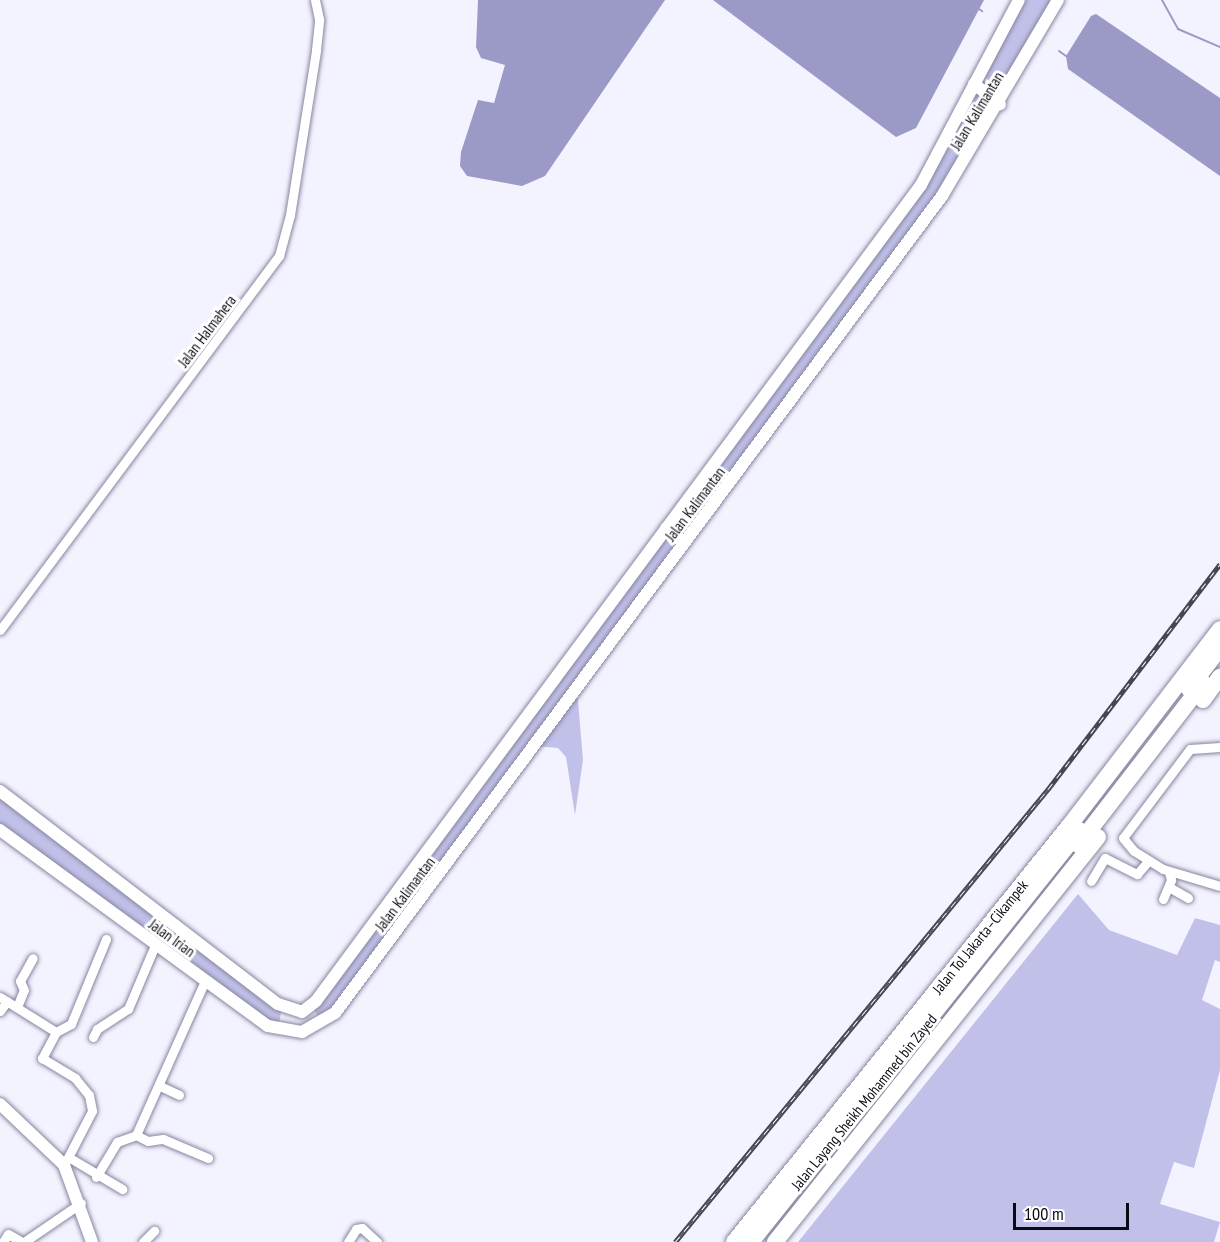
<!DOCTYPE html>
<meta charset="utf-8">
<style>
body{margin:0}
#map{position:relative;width:1220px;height:1242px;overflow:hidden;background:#f3f3ff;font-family:"PT Sans Narrow",sans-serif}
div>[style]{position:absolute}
.green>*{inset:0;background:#c1c0e9}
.water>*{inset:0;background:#9b99c6}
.stream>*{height:2px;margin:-1px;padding:0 1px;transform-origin:1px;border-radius:1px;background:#9b99c6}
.roads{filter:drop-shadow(0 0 2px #8686a0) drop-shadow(0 0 2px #8686a0)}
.minor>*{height:9px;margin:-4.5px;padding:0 4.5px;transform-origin:4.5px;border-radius:4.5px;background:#fff}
.tertiary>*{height:12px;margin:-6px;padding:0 6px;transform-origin:6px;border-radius:6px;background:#fff}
.motorway>*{height:16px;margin:-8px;padding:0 8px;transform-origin:8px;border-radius:8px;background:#fff}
.rail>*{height:4.5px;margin-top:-2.25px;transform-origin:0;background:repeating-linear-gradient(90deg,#fff 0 7px,#464650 0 14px);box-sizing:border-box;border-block:2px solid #464650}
span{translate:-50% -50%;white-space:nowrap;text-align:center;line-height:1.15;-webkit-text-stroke:6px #fff;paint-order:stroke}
.street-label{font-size:15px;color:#0b0a14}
.scale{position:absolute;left:1013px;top:1203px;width:116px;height:27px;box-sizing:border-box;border:3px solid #0b0a14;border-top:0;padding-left:8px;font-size:18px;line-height:21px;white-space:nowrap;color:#0b0a14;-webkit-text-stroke:4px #fff;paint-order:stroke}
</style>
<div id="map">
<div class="green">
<div style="clip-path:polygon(1019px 0,1058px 0,942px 196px,577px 689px,583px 760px,575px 815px,566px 757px,558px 748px,535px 746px,335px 1013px,317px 1015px,313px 1007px,921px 185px)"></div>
<div style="clip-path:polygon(0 791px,282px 1007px,279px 1023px,275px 1025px,0 830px)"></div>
<div style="clip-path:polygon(1078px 894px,1109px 930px,1177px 955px,1195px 918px,1220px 925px,1220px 962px,1215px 960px,1202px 1000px,1220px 1009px,1220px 1070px,1194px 1168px,1174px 1162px,1160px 1204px,1220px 1222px,1214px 1242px,798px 1242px)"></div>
</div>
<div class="water">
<div style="clip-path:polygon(478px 0,665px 0,545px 176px,522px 186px,467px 176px,460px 166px,461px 152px,478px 100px,494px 103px,505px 65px,481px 58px,476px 47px)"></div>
<div style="clip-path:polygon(713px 0,984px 0,916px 128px,896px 137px)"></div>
<div style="clip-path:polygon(1096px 14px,1220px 98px,1220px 176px,1068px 69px,1066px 56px,1091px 16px)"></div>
</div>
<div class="stream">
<div style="left:1162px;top:0;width:33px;rotate:61deg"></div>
<div style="left:1178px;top:29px;width:46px;rotate:23.2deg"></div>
<div style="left:979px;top:9px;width:4px;rotate:34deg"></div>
<div style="left:1059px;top:51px;width:9px;rotate:36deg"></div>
</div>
<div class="roads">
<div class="minor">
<div style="left:0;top:630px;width:467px;rotate:-53.3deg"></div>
<div style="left:279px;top:256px;width:42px;rotate:-75deg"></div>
<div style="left:290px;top:215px;width:167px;rotate:-81deg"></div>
<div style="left:316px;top:50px;width:31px;rotate:-84deg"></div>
<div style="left:319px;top:19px;width:19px;rotate:-102deg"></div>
<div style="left:1220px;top:747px;width:30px;rotate:176deg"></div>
<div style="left:1190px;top:749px;width:111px;rotate:127deg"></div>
<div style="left:1123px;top:838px;width:17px;rotate:50deg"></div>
<div style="left:1134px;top:851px;width:34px;rotate:32deg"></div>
<div style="left:1163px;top:869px;width:59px;rotate:16.6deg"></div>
<div style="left:1091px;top:881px;width:27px;rotate:-59deg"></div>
<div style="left:1105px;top:858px;width:36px;rotate:27deg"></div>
<div style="left:1137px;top:874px;width:18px;rotate:-49deg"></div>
<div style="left:1169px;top:887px;width:22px;rotate:30deg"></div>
<div style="left:1163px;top:899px;width:21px;rotate:-67deg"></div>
<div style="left:1171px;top:880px;width:8px;rotate:-104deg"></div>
<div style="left:0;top:997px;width:66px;rotate:32deg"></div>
<div style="left:56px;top:1032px;width:30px;rotate:118deg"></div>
<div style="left:42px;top:1058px;width:39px;rotate:31deg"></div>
<div style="left:75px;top:1078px;width:22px;rotate:51deg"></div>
<div style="left:89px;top:1095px;width:16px;rotate:79deg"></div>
<div style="left:92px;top:1111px;width:61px;rotate:117.4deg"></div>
<div style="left:17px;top:1007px;width:18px;rotate:-68deg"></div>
<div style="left:24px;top:990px;width:10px;rotate:-114deg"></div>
<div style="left:20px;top:981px;width:26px;rotate:-61deg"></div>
<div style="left:0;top:1011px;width:12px;rotate:-55deg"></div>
<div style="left:56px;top:1032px;width:17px;rotate:-28deg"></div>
<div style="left:71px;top:1024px;width:92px;rotate:-67.6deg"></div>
<div style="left:93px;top:1037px;width:9px;rotate:-63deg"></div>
<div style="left:97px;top:1029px;width:37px;rotate:-33deg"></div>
<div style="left:128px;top:1009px;width:69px;rotate:-67.1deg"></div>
<div style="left:160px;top:1086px;width:21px;rotate:25deg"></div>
<div style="left:136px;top:1135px;width:13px;rotate:27deg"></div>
<div style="left:148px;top:1141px;width:15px;rotate:-8deg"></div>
<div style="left:163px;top:1139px;width:49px;rotate:22.9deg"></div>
<div style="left:70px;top:1158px;width:61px;rotate:30.8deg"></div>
<div style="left:96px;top:1177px;width:41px;rotate:-59deg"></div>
<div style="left:117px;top:1142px;width:20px;rotate:-20deg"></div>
<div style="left:136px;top:1135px;width:169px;rotate:-65.9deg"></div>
<div style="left:3px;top:1242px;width:9px;rotate:-58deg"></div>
<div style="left:8px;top:1234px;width:16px;rotate:30deg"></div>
<div style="left:24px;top:1242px;width:69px;rotate:-34.4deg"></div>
<div style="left:143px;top:1242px;width:16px;rotate:-45deg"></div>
<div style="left:348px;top:1242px;width:15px;rotate:-58deg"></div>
<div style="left:356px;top:1229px;width:6px;rotate:-9deg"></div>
<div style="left:362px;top:1228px;width:21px;rotate:43deg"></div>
</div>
<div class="tertiary">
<div style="left:974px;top:84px;width:33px;rotate:38deg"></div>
<div style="left:666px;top:528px;width:23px;rotate:40deg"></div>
<div style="left:0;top:791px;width:350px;rotate:37.5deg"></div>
<div style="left:278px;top:1004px;width:25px;rotate:18deg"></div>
<div style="left:302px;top:1012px;width:18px;rotate:-38deg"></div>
<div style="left:316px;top:1001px;width:1016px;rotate:-53.45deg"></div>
<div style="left:921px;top:185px;width:209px;rotate:-62.1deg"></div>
<div style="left:0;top:830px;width:332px;rotate:36.2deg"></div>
<div style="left:268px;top:1026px;width:35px;rotate:10deg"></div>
<div style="left:302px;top:1032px;width:38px;rotate:-30deg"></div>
<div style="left:335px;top:1013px;width:1018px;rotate:-53.39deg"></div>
<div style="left:942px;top:196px;width:228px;rotate:-59.4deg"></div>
<div style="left:0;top:1104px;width:88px;rotate:43.6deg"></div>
<div style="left:64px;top:1165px;width:82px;rotate:70deg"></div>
</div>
<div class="motorway">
<div style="left:1189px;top:689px;width:51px;rotate:-52.9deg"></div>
<div style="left:1203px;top:700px;width:29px;rotate:-54deg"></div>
<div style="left:1078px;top:845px;width:205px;rotate:-52.3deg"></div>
<div style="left:734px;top:1242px;width:534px;rotate:-51.16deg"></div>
<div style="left:1069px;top:826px;width:248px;rotate:-52.5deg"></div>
<div style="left:751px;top:1242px;width:527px;rotate:-51.39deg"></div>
<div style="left:775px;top:1242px;width:518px;rotate:-51.43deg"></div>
</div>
</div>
<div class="rail">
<div style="left:675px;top:1242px;width:587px;rotate:-50.53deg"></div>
<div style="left:1048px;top:789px;width:283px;rotate:-52.6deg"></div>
</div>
<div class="street-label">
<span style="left:977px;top:111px;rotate:-59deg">Jalan Kalimantan</span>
<span style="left:207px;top:331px;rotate:-53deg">Jalan Halmahera</span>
<span style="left:695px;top:504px;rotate:-53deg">Jalan Kalimantan</span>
<span style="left:405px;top:894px;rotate:-53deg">Jalan Kalimantan</span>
<span style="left:980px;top:937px;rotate:-51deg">Jalan Tol Jakarta–Cikampek</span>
<span style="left:172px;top:938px;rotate:36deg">Jalan Irian</span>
<span style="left:864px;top:1102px;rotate:-51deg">Jalan Layang Sheikh Mohammed bin Zayed</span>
</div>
<div class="scale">100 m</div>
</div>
